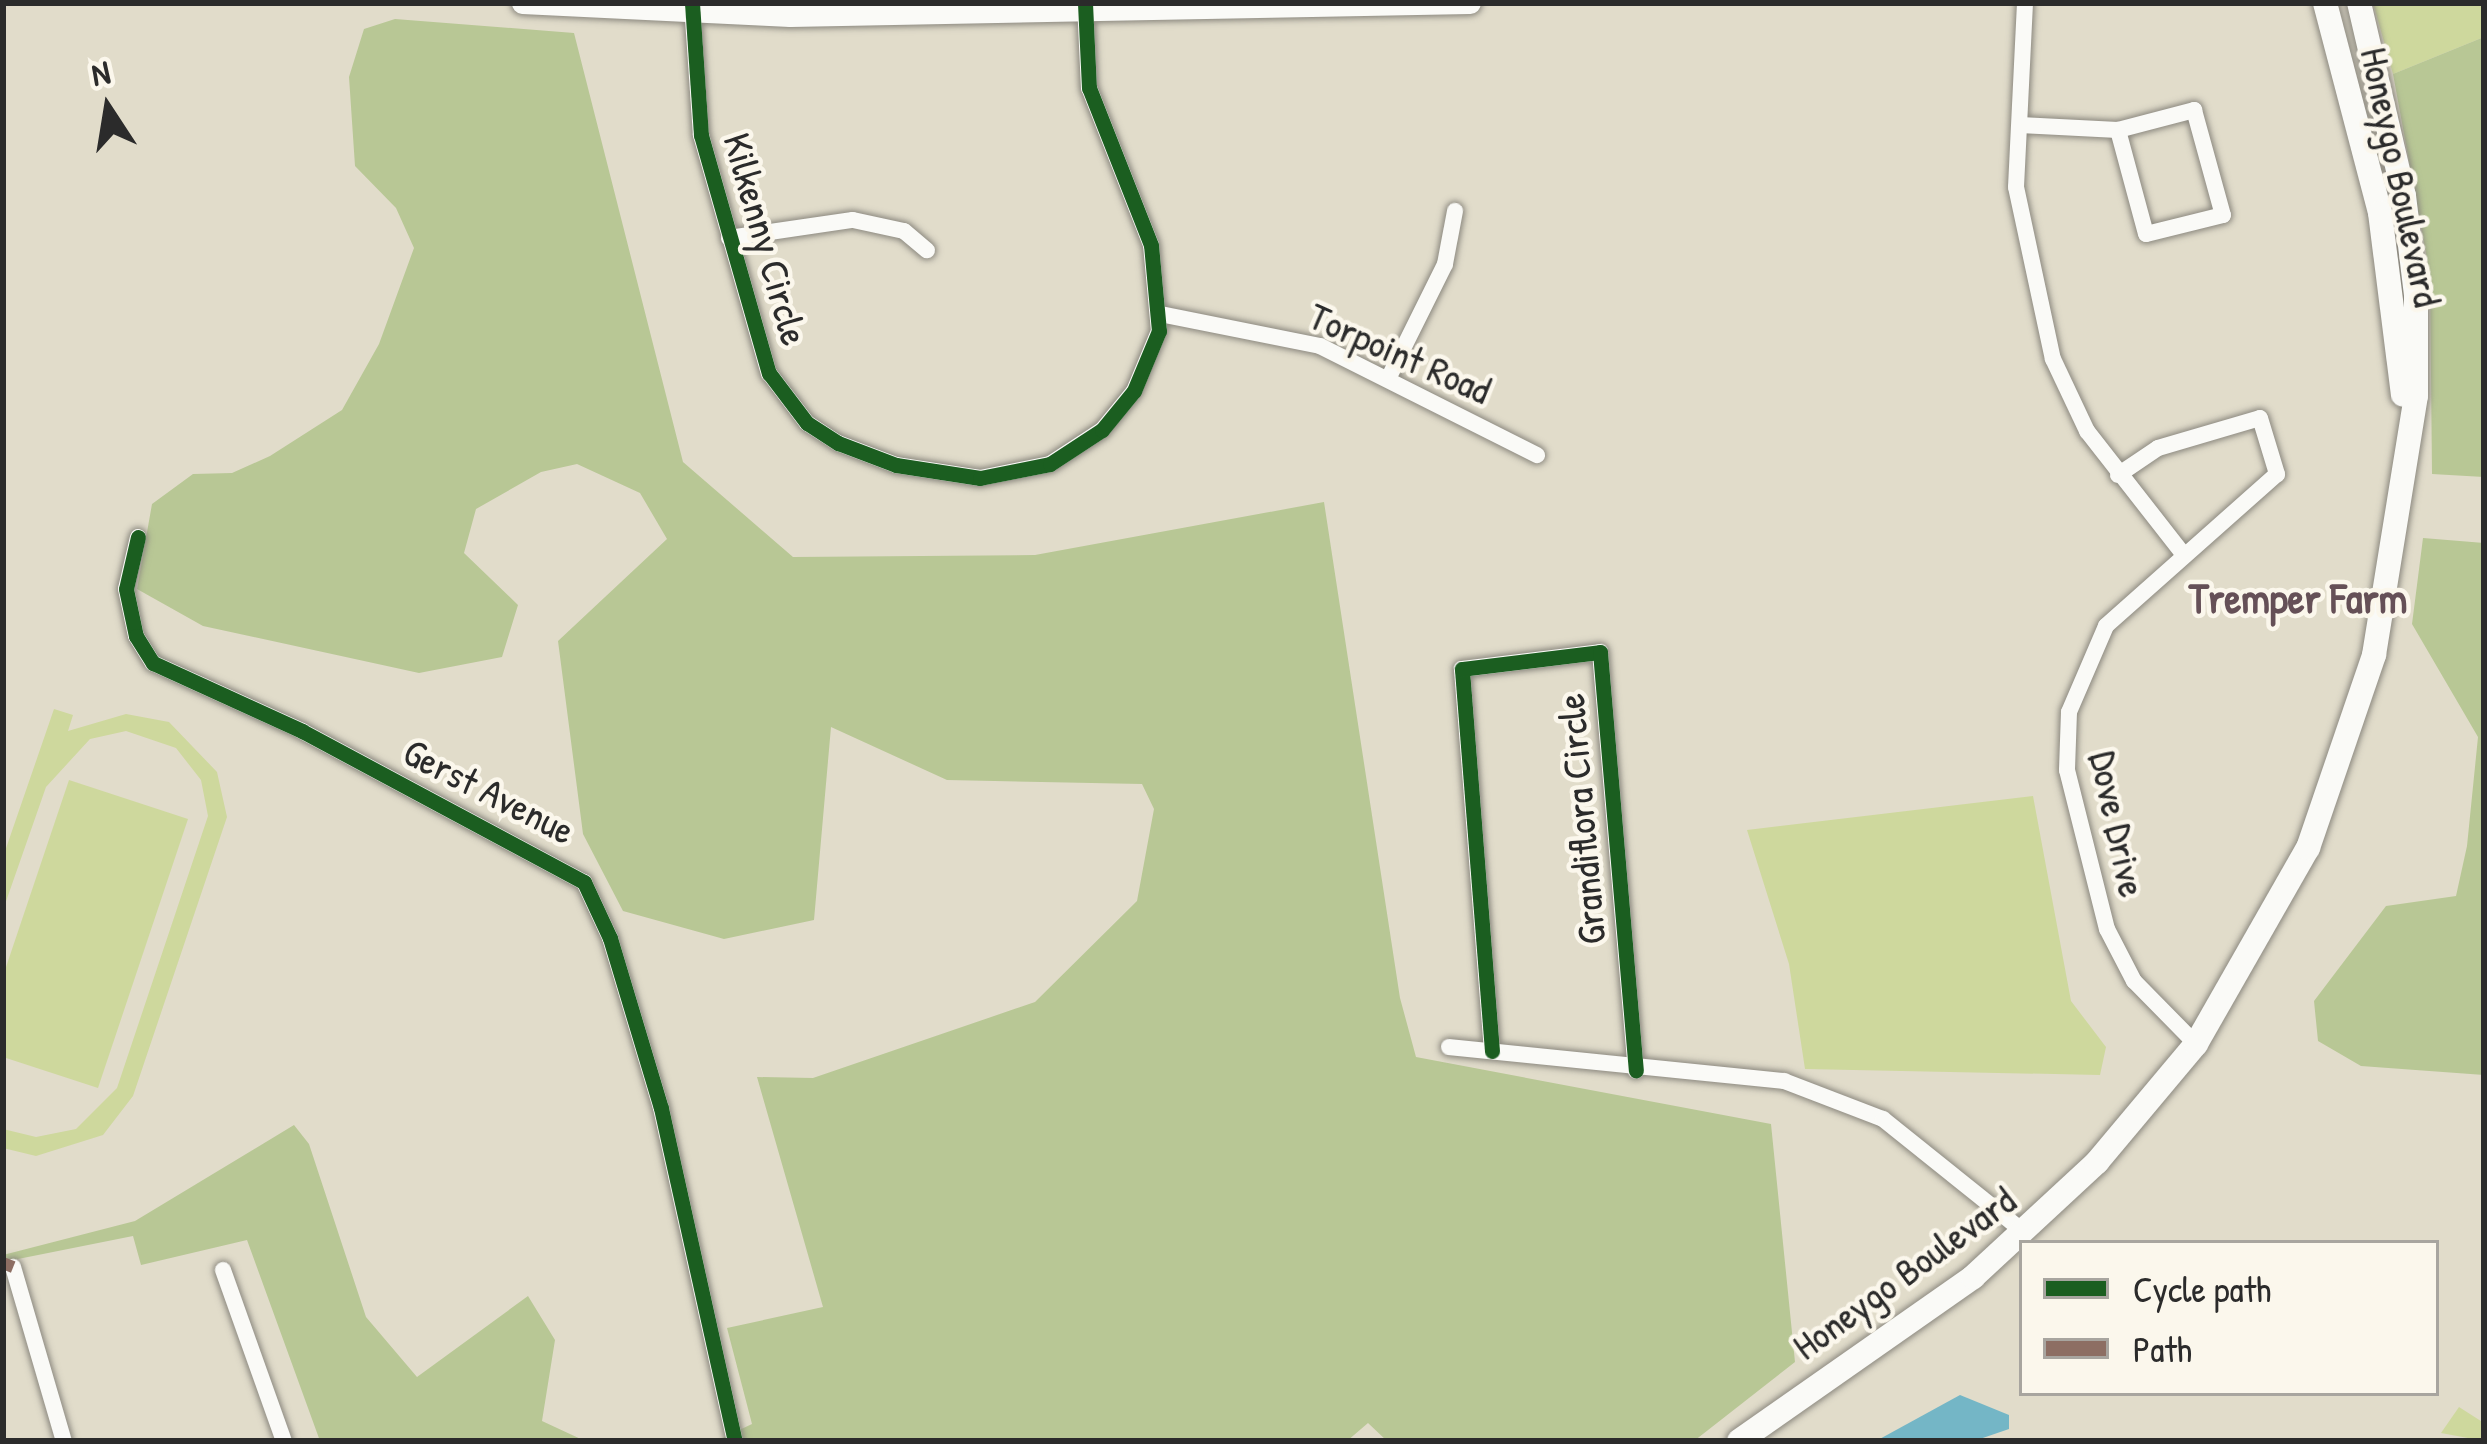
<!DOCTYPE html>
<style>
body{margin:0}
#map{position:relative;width:2487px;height:1444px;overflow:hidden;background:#e1dcca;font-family:"Patrick Hand",sans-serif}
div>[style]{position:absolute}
.green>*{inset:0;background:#ced89d}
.forest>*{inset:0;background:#b8c795}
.water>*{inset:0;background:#74b6c6}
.roads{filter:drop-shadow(0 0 3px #8c8980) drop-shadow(0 0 3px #8c8980)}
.minor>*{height:16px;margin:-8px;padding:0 8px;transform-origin:8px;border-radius:8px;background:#fafaf7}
.tertiary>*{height:21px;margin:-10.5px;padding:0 10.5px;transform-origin:10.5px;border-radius:10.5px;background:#fafaf7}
.secondary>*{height:24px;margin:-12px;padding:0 12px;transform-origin:12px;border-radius:12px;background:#fafaf7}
.quiet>*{height:12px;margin-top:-6px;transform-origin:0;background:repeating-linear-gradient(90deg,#8d6e63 0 24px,transparent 0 36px)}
.cycleway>*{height:15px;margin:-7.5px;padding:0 7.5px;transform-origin:7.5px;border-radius:7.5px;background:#1b5e20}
span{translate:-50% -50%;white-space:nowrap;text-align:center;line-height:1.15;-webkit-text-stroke:9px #fbf7ec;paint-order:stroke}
.street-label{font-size:39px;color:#2b2b2b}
.neighbourhood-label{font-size:42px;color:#655057;font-weight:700}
.frame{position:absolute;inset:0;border:6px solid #2b2b2b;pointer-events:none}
.legend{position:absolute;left:2019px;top:1240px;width:420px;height:156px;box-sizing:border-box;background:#fbf7ec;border:3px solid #a8a59f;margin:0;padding:15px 21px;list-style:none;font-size:36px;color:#2b2b2b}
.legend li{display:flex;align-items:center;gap:24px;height:60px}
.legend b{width:60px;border:3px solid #a8a59f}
.north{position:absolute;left:48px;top:48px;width:120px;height:120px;-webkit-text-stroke:9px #fbf7ec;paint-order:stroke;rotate:348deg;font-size:33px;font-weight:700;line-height:48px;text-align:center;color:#2b2b2b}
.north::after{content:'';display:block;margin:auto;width:42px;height:54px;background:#2b2b2b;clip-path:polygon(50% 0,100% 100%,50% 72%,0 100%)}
</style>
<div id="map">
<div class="green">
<div style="clip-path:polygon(2373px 3px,2484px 3px,2484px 37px,2393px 74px)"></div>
<div style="clip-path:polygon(54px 709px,73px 715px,68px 731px,126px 714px,169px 722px,217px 772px,227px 817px,133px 1096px,103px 1135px,36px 1156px,3px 1148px,3px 1129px,36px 1137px,76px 1129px,117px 1088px,208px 816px,201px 780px,176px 748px,126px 731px,90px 739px,46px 787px,3px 910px,3px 857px)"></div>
<div style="clip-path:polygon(69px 780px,188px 819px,98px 1088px,3px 1057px,3px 976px)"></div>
<div style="clip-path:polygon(2033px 796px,2071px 1001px,2106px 1047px,2100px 1075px,1805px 1069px,1789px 964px,1747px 830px)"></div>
<div style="clip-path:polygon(2459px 1407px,2484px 1423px,2484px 1441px,2441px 1433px)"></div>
</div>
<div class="forest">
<div style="clip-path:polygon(395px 19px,574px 33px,683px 462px,793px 557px,1035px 555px,1324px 502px,1400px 998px,1416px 1057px,1771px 1124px,1795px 1362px,1694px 1441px,1387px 1441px,1368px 1423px,1347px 1441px,716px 1441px,752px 1424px,727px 1328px,823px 1307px,757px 1077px,813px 1078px,1035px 1002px,1137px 901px,1154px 809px,1142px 784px,947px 780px,831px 727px,814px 920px,724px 939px,623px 911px,583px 834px,558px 641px,667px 539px,640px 493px,577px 464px,541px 472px,476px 509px,464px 553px,518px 605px,502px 657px,419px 673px,203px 626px,137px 589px,152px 504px,193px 474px,232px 473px,270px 456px,342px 410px,379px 344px,414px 248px,396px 208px,355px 166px,349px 77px,364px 29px)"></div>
<div style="clip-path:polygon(2484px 37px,2484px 477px,2432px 474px,2430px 275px,2393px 74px)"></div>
<div style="clip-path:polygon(2423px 538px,2484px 543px,2484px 1075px,2361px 1066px,2318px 1041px,2314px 1001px,2386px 906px,2456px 896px,2467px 846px,2478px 737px,2412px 624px)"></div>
<div style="clip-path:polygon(294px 1125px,309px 1144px,366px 1317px,417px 1377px,528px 1296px,555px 1340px,542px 1421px,585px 1441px,320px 1441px,247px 1240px,141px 1265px,133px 1236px,3px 1262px,3px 1255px,135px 1221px)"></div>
</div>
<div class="water">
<div style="clip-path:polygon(1960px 1395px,2009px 1415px,2009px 1429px,1974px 1441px,1876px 1441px)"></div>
</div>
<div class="roads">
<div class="minor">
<div style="left:2025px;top:3px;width:184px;rotate:92.8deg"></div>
<div style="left:2016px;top:187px;width:176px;rotate:77.9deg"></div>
<div style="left:2053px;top:359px;width:80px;rotate:64.7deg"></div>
<div style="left:2087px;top:431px;width:156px;rotate:52deg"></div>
<div style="left:692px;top:4px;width:131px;rotate:86.1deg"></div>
<div style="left:701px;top:135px;width:248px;rotate:74.1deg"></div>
<div style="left:769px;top:373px;width:63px;rotate:52.8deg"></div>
<div style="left:807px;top:423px;width:37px;rotate:33deg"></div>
<div style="left:838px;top:443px;width:62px;rotate:20.8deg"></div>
<div style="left:896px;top:465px;width:85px;rotate:8.8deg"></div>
<div style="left:980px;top:478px;width:71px;rotate:-11.3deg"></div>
<div style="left:1050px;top:464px;width:62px;rotate:-33.2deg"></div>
<div style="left:1102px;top:430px;width:50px;rotate:-50.6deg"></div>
<div style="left:1134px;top:391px;width:65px;rotate:-67.4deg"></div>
<div style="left:1159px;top:331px;width:86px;rotate:-95.3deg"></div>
<div style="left:1151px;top:245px;width:169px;rotate:-111.5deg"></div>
<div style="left:1089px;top:88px;width:85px;rotate:-92.7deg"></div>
<div style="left:2020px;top:125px;width:98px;rotate:2.9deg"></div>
<div style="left:2118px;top:130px;width:79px;rotate:-14.7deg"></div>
<div style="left:2194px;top:110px;width:109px;rotate:74.6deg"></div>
<div style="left:2223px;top:215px;width:79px;rotate:166.1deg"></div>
<div style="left:2146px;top:234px;width:108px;rotate:-105.1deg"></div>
<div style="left:729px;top:238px;width:125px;rotate:-8.3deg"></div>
<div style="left:853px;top:220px;width:52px;rotate:12.2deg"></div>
<div style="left:904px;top:231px;width:30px;rotate:40deg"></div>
<div style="left:1160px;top:314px;width:163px;rotate:11.3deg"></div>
<div style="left:1320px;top:346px;width:243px;rotate:26.7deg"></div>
<div style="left:1389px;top:377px;width:126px;rotate:-63.6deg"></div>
<div style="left:1445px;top:264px;width:54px;rotate:-79.3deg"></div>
<div style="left:2118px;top:475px;width:48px;rotate:-34deg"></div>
<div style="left:2158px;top:448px;width:106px;rotate:-16.4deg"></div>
<div style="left:2260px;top:418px;width:59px;rotate:73.1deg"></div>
<div style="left:2277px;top:474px;width:229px;rotate:138.4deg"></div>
<div style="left:2106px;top:626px;width:94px;rotate:113.3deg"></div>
<div style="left:2069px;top:712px;width:58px;rotate:92deg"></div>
<div style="left:2067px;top:770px;width:164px;rotate:75.9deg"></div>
<div style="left:2107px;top:929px;width:59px;rotate:62.6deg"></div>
<div style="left:2134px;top:981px;width:88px;rotate:45.5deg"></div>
<div style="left:138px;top:537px;width:53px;rotate:103deg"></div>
<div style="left:126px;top:589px;width:48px;rotate:78deg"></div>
<div style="left:136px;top:636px;width:32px;rotate:58deg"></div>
<div style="left:153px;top:663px;width:164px;rotate:24.5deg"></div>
<div style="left:302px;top:731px;width:320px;rotate:28.2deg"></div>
<div style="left:584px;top:882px;width:62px;rotate:65.1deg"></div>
<div style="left:610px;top:938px;width:177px;rotate:73.3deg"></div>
<div style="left:661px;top:1108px;width:341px;rotate:77.5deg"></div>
<div style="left:1449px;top:1047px;width:337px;rotate:5.8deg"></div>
<div style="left:1784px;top:1081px;width:106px;rotate:21deg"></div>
<div style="left:1883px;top:1119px;width:181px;rotate:38.7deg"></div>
<div style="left:1492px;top:1051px;width:383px;rotate:-94.5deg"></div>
<div style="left:1462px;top:669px;width:139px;rotate:-7deg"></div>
<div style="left:1600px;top:652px;width:420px;rotate:85.1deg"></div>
<div style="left:13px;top:1267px;width:181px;rotate:73.7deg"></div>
<div style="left:223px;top:1270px;width:182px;rotate:70.4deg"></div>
</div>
<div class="tertiary">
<div style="left:522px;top:3px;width:268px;rotate:2.8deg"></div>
<div style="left:790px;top:16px;width:680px;rotate:-1.1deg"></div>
</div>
<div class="secondary">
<div style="left:2325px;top:3px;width:217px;rotate:75.3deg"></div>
<div style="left:2380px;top:213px;width:183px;rotate:82.8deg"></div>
<div style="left:1739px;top:1441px;width:286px;rotate:-35deg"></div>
<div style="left:1973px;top:1277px;width:169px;rotate:-42.8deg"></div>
<div style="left:2097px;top:1162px;width:154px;rotate:-50deg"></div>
<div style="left:2196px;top:1044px;width:226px;rotate:-60.3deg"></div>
<div style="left:2308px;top:848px;width:204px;rotate:-71.1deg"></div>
<div style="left:2374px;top:655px;width:262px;rotate:-80.8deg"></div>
<div style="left:2416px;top:396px;width:101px;rotate:-90deg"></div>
<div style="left:2416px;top:295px;width:100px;rotate:-96.9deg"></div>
<div style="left:2404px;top:196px;width:198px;rotate:-103.1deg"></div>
</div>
</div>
<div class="quiet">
<div style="left:3px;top:1263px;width:11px;rotate:22deg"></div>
</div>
<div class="cycleway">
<div style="left:692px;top:3px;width:132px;rotate:86.1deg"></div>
<div style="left:701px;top:135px;width:248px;rotate:74.1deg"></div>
<div style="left:769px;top:373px;width:63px;rotate:52.8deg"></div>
<div style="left:807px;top:423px;width:37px;rotate:33deg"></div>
<div style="left:838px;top:443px;width:62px;rotate:20.8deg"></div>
<div style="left:896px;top:465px;width:85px;rotate:8.8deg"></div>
<div style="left:980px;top:478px;width:71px;rotate:-11.3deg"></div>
<div style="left:1050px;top:464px;width:62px;rotate:-33.2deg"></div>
<div style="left:1102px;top:430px;width:50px;rotate:-50.6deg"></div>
<div style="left:1134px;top:391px;width:65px;rotate:-67.4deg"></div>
<div style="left:1159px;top:331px;width:86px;rotate:-95.3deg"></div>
<div style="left:1151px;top:245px;width:169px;rotate:-111.5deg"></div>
<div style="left:1089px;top:88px;width:85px;rotate:-92.7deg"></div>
<div style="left:138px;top:537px;width:53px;rotate:103deg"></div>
<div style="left:126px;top:589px;width:48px;rotate:78deg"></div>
<div style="left:136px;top:636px;width:32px;rotate:58deg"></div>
<div style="left:153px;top:663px;width:164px;rotate:24.5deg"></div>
<div style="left:302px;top:731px;width:320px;rotate:28.2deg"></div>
<div style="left:584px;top:882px;width:62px;rotate:65.1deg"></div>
<div style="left:610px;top:938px;width:177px;rotate:73.3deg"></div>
<div style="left:661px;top:1108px;width:341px;rotate:77.5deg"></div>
<div style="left:1492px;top:1051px;width:383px;rotate:-94.5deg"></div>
<div style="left:1462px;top:669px;width:139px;rotate:-7deg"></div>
<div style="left:1600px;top:652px;width:420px;rotate:85.1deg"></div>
</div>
<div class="street-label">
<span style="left:2401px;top:177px;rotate:78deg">Honeygo Boulevard</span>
<span style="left:766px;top:239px;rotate:74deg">Kilkenny Circle</span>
<span style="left:1400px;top:353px;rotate:24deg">Torpoint Road</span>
<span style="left:489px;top:791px;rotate:27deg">Gerst Avenue</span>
<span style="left:1581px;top:819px;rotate:-95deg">Grandiflora Circle</span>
<span style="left:2118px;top:824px;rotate:78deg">Dove Drive</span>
<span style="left:1904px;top:1273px;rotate:-36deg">Honeygo Boulevard</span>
</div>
<div class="neighbourhood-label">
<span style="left:2298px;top:598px">Tremper Farm</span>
</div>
<div class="frame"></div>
<ul class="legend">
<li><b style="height:15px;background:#1b5e20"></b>Cycle path</li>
<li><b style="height:15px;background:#8d6e63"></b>Path</li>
</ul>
<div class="north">N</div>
</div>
